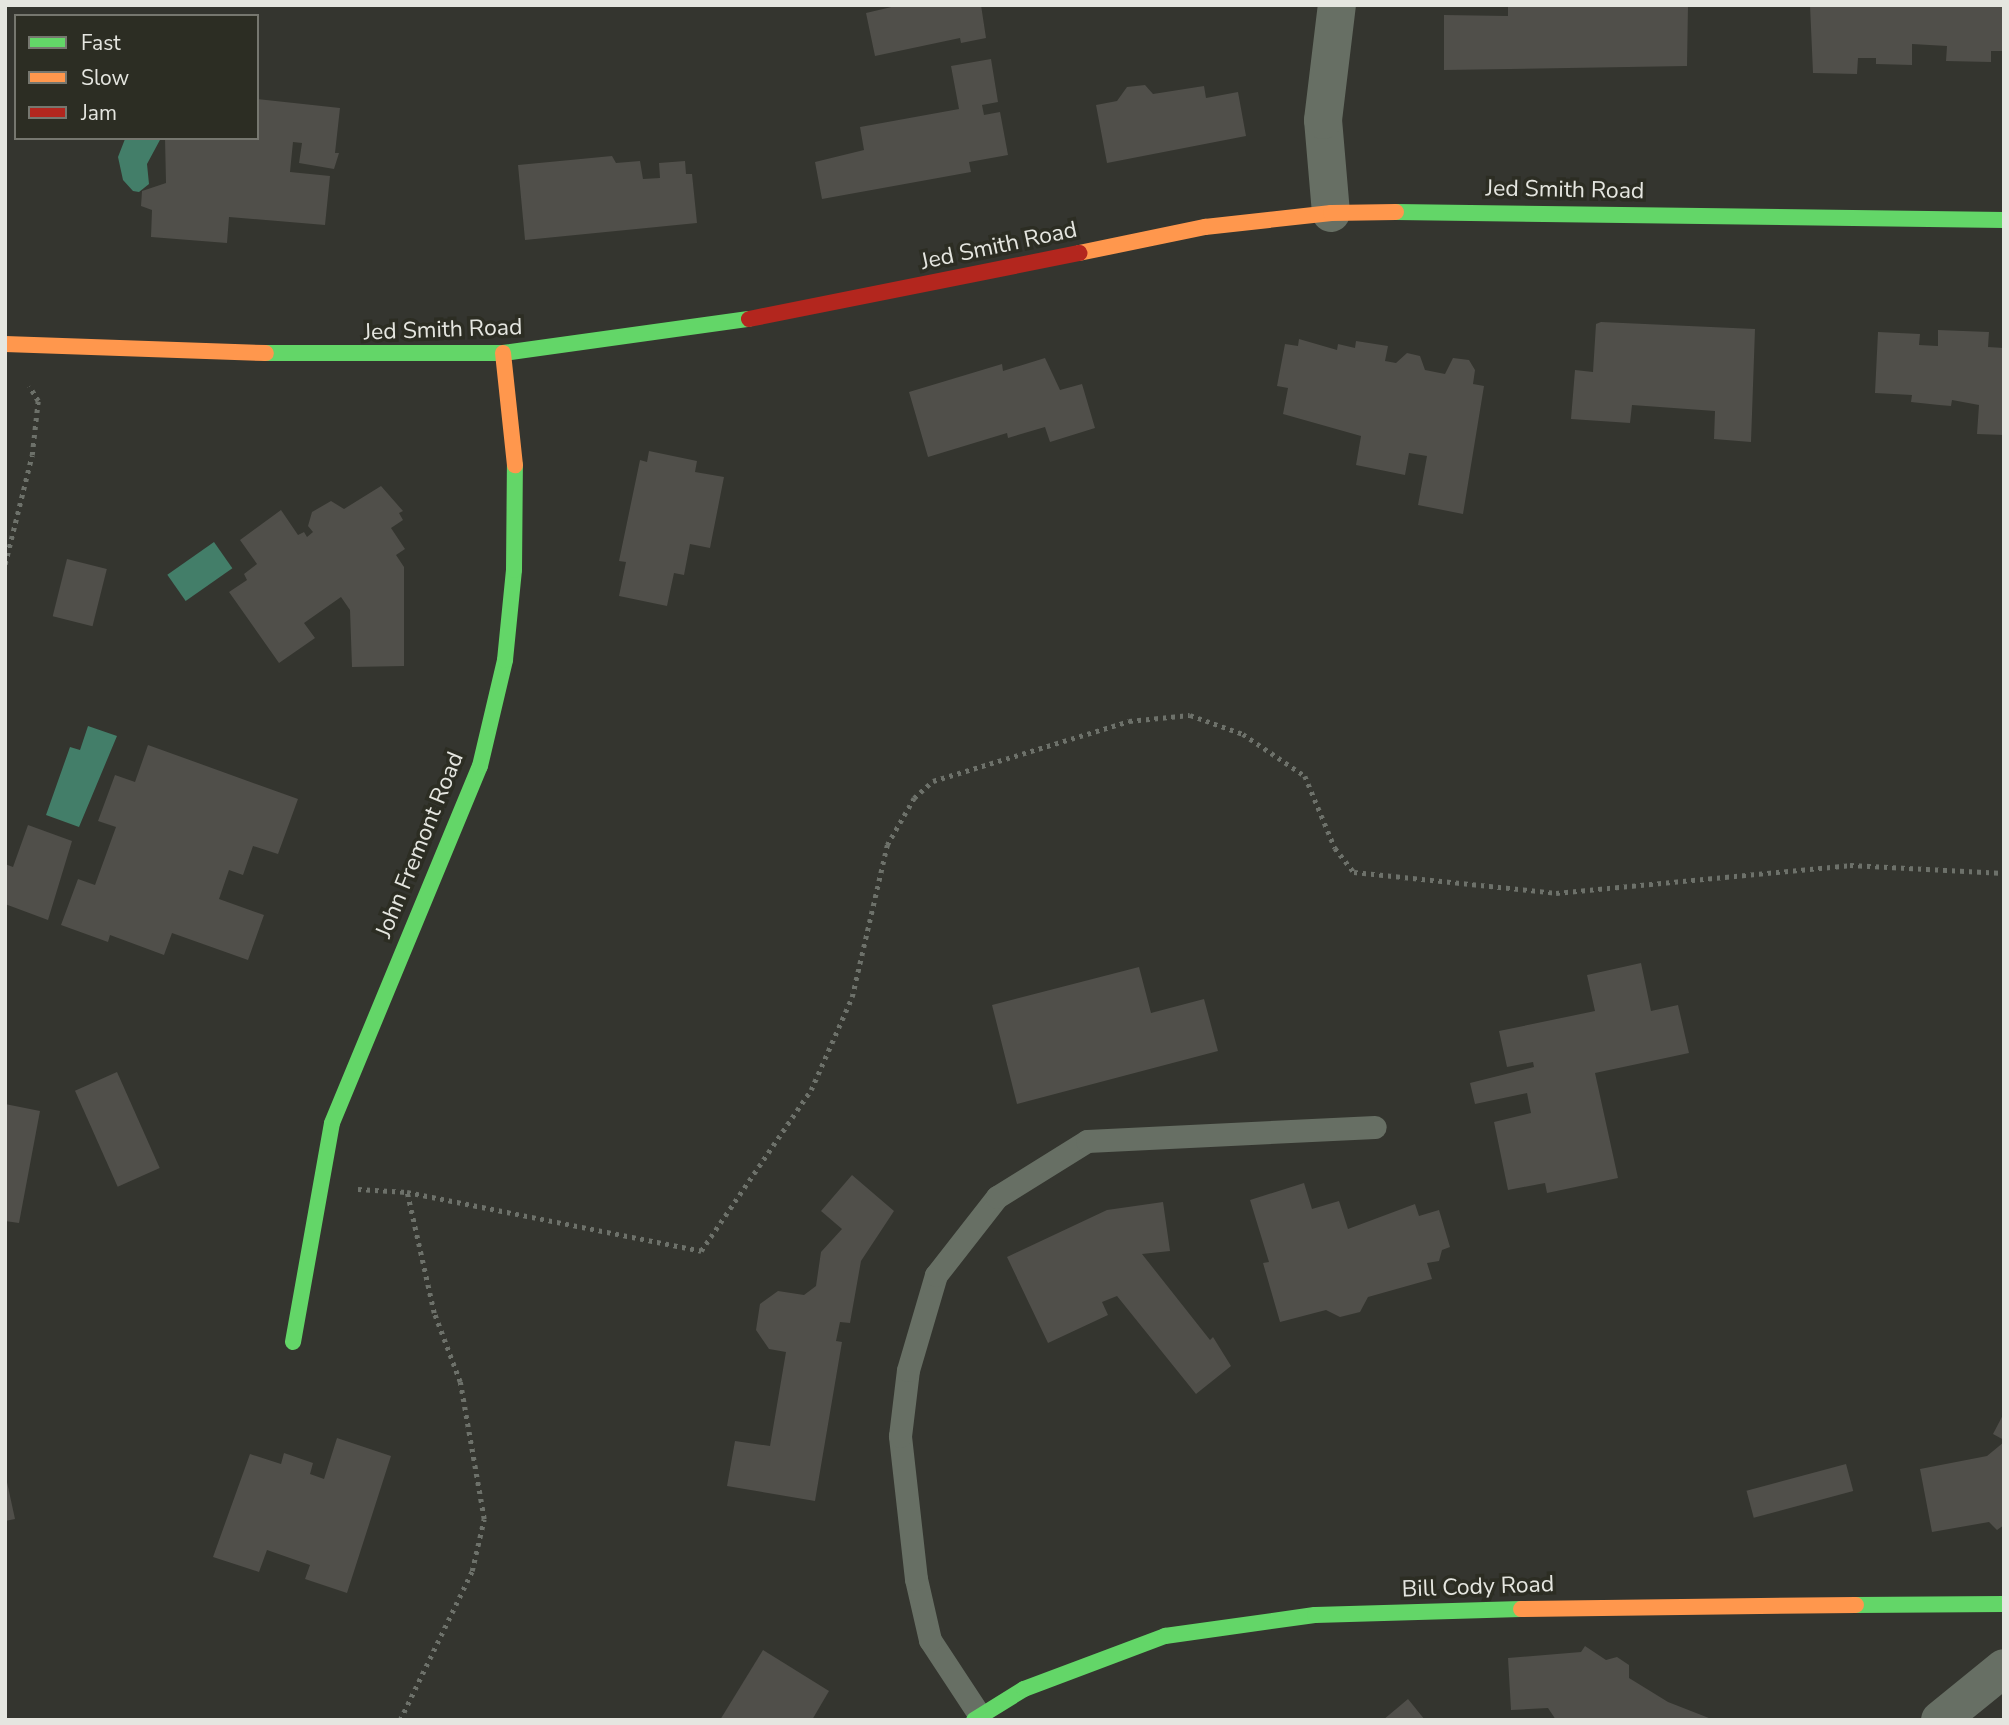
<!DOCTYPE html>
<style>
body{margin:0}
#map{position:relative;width:2009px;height:1725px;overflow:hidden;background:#34352f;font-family:"Nunito Sans",sans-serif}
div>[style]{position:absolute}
.water>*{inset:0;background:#437e69;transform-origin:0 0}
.building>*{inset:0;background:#504f4a;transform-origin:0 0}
.path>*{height:4.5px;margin-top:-2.25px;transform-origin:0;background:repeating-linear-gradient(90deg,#6d716a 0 3.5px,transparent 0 8.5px)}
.lane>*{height:23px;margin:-11.5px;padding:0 11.5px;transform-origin:11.5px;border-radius:11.5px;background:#676f64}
.street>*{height:38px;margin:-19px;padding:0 19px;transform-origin:19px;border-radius:19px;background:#676f64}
.fast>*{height:16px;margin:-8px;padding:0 8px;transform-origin:8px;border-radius:8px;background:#63d668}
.slow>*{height:16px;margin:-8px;padding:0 8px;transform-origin:8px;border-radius:8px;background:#ff974d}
.jam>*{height:16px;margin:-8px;padding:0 8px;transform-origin:8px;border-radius:8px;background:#b3261e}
span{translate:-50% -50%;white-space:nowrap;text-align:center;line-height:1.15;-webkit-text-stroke:7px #2c2d23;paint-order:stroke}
.street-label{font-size:23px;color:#e5e6e0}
.frame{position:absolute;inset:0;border:7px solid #e5e6e0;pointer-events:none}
.legend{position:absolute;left:14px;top:14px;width:245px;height:126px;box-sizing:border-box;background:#2c2d23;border:2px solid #76776f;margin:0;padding:9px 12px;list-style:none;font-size:21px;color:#e5e6e0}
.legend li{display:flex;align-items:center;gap:14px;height:35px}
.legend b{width:35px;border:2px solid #76776f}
</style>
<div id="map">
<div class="water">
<div style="clip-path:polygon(161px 138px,147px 164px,149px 184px,139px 192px,133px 191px,123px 180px,118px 157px,125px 139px)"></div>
<div style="left:214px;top:542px;width:32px;height:57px;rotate:55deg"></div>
<div style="clip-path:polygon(88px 726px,117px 736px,79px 827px,46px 815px,70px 747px,80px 750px)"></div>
</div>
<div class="building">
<div style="clip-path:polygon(900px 5px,981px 5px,986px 38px,961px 43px,960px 38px,875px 56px,866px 13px)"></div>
<div style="clip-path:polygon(1508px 5px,1688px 5px,1687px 66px,1444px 70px,1444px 15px,1508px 16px)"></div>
<div style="clip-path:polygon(1810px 5px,2004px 5px,2004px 51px,1991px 51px,1991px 62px,1946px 61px,1947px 46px,1912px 44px,1912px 65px,1876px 64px,1876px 58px,1858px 58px,1857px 74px,1813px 73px)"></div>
<div style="clip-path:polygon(991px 59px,998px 102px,982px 105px,984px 115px,1000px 112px,1008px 155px,969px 162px,971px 172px,822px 199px,815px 162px,864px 150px,860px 127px,959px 109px,951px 66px)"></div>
<div style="clip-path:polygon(1145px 85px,1153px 94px,1204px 86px,1206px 98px,1238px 92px,1246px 136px,1107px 163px,1096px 105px,1117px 101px,1127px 87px)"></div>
<div style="clip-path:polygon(257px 99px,340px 108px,335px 153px,339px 153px,334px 169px,299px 163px,302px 143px,293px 142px,290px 172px,330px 176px,325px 225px,229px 217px,227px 243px,151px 237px,152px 210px,141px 206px,142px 191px,166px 183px,165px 138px,257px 138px)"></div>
<div style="clip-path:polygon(612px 156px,616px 163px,640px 161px,643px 179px,660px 178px,659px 163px,685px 161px,686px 174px,692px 174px,697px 223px,525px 240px,518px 165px)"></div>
<div style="clip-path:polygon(1601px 322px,1755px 329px,1751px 442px,1714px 439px,1715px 411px,1632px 405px,1630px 423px,1571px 419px,1575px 370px,1593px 372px,1596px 324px)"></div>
<div style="clip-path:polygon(1938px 330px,1989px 332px,1988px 347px,2004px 348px,2004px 435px,1977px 434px,1979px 405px,1952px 400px,1951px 406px,1939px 405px,1911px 402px,1912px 395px,1875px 393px,1878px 332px,1920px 334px,1919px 345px,1938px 346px)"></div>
<div style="clip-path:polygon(1299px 339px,1337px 350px,1338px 344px,1355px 348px,1356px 341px,1388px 346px,1385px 361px,1396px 363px,1407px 353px,1420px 356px,1425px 370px,1445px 374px,1453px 358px,1469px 360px,1475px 370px,1473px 384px,1484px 386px,1463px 514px,1418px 505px,1427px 456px,1409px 453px,1405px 475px,1356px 465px,1361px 436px,1283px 414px,1288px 388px,1277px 386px,1285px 344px,1298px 346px)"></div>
<div style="clip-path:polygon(1045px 358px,1060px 390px,1082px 384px,1095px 428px,1050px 442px,1045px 427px,1008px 438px,1007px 433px,928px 457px,909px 392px,1002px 364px,1003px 371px)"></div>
<div style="clip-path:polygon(649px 451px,697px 461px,695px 472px,724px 477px,710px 548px,690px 544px,684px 575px,674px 573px,667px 606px,619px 596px,626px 562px,619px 561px,640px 460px,647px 462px)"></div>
<div style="clip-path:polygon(381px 486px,403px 511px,399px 513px,403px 520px,391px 528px,405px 549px,396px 555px,404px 567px,404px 666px,352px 667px,350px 610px,341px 597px,304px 623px,315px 638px,279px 663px,229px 592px,247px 580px,244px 574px,257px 564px,240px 540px,281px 510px,298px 535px,304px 532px,307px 537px,313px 532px,308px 526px,312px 512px,331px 501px,344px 509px)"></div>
<div style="left:67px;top:559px;width:41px;height:59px;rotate:14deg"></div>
<div style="clip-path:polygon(148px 745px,298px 799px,278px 854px,253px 846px,243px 875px,229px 870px,219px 899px,264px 915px,248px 960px,172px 933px,164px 955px,110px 935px,108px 942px,61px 925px,78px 879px,95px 885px,116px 827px,98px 821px,115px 775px,135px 782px)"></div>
<div style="clip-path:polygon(28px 825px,72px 841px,48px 920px,5px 904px,5px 864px,13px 867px)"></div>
<div style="clip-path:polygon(1641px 963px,1651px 1011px,1678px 1005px,1689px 1053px,1595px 1073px,1618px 1178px,1547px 1193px,1545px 1183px,1508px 1190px,1494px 1122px,1531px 1113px,1527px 1093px,1475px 1104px,1470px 1083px,1534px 1067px,1533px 1062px,1507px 1067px,1499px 1031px,1595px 1011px,1587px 975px)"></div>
<div style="clip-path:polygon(1139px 967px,1151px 1013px,1204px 999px,1218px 1051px,1017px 1104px,992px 1005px)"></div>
<div style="left:117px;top:1072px;width:105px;height:46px;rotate:66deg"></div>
<div style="clip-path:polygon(5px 1104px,40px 1111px,19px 1223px,5px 1221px)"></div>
<div style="clip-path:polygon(852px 1175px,894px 1211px,861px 1261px,850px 1323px,840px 1322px,836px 1341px,842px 1342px,815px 1501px,727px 1486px,735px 1441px,770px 1446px,786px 1352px,769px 1349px,756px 1330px,760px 1304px,778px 1291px,804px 1295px,816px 1286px,821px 1252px,842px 1229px,821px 1211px)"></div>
<div style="clip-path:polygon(1304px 1183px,1312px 1209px,1339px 1201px,1348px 1229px,1415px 1204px,1419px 1216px,1439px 1210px,1450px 1247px,1442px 1250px,1439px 1261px,1427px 1263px,1432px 1279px,1368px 1297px,1360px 1312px,1340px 1317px,1326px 1310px,1280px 1322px,1263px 1263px,1269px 1262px,1250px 1200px)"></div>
<div style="clip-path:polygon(1163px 1202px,1170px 1251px,1142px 1254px,1210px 1340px,1213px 1337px,1231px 1366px,1196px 1394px,1117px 1296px,1102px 1302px,1108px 1315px,1048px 1343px,1007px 1257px,1107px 1210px)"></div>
<div style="clip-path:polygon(2004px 1413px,2004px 1440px,1993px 1434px)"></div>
<div style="clip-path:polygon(337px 1438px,391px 1456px,347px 1593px,305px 1579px,310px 1565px,267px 1550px,259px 1572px,213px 1557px,250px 1454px,281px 1464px,284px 1453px,313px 1463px,310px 1474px,324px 1479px)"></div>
<div style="clip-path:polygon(2004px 1442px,2004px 1525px,1997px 1530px,1989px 1522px,1932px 1532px,1920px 1469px,1987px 1456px)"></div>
<div style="left:1846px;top:1464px;width:28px;height:103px;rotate:75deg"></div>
<div style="clip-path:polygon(5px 1473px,15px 1519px,5px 1521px)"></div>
<div style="clip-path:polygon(1585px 1646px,1606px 1660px,1617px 1657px,1629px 1665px,1629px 1678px,1668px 1702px,1714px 1720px,1556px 1720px,1548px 1708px,1511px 1710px,1508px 1658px,1581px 1652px)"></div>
<div style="clip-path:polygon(763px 1650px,829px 1691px,812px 1720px,720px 1720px)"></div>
<div style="clip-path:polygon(1408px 1699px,1425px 1720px,1383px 1720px)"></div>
</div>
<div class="path">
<div style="left:5px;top:564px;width:112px;rotate:-76.1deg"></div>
<div style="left:32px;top:455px;width:54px;rotate:-83.7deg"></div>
<div style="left:38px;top:401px;width:17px;rotate:-121deg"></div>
<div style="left:358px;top:1189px;width:49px;rotate:3.5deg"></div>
<div style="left:407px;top:1192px;width:300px;rotate:11.3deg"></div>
<div style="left:701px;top:1251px;width:195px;rotate:-55.7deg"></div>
<div style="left:811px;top:1090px;width:102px;rotate:-66.2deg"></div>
<div style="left:852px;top:997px;width:156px;rotate:-77deg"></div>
<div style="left:887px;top:845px;width:54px;rotate:-60.1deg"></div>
<div style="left:914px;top:798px;width:25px;rotate:-42deg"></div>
<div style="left:933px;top:781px;width:205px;rotate:-17deg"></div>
<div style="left:1129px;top:721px;width:61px;rotate:-5.6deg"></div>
<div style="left:1190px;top:715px;width:56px;rotate:19.7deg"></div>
<div style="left:1243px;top:734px;width:75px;rotate:34.1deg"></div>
<div style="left:1305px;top:776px;width:78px;rotate:67.4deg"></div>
<div style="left:1335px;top:848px;width:31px;rotate:52deg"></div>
<div style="left:1354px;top:872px;width:203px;rotate:5.9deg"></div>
<div style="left:1556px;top:893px;width:295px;rotate:-5.4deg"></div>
<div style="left:1850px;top:865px;width:154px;rotate:3deg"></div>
<div style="left:400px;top:1720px;width:165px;rotate:-64.2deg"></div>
<div style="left:472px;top:1571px;width:53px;rotate:-77deg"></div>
<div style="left:484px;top:1519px;width:139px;rotate:-99.9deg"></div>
<div style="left:460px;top:1382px;width:74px;rotate:-110.6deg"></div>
<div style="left:434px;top:1313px;width:124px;rotate:-102.6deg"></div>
</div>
<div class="lane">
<div style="left:980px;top:1716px;width:91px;rotate:-123.3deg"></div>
<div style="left:930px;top:1640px;width:63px;rotate:-102.9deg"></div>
<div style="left:916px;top:1579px;width:144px;rotate:-96.4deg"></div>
<div style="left:900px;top:1436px;width:66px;rotate:-83.1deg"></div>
<div style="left:908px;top:1370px;width:99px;rotate:-73.6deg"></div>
<div style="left:936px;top:1275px;width:99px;rotate:-52deg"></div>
<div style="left:997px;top:1197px;width:106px;rotate:-31.9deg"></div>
<div style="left:1087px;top:1141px;width:288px;rotate:-2.8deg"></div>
</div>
<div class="street">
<div style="left:1331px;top:213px;width:93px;rotate:-94.9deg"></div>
<div style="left:1323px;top:120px;width:116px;rotate:-83.1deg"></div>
<div style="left:1940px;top:1720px;width:82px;rotate:-39.1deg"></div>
</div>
<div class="fast">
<div style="left:1396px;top:212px;width:608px;rotate:0.75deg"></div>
<div style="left:266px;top:353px;width:237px"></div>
<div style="left:503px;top:353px;width:248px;rotate:-7.9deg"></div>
<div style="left:293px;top:1342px;width:222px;rotate:-79.9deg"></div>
<div style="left:332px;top:1123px;width:386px;rotate:-67.5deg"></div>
<div style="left:480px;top:766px;width:109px;rotate:-76.7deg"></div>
<div style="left:505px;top:660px;width:90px;rotate:-84.3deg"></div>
<div style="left:514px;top:570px;width:105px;rotate:-89.5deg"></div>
<div style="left:1856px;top:1605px;width:148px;rotate:-0.4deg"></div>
<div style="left:974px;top:1720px;width:59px;rotate:-31.8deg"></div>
<div style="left:1024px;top:1689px;width:151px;rotate:-20.6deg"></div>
<div style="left:1165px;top:1636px;width:151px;rotate:-8deg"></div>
<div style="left:1315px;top:1615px;width:206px;rotate:-1.7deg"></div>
</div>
<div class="slow">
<div style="left:1079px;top:253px;width:129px;rotate:-11.7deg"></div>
<div style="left:1205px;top:227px;width:127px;rotate:-6.3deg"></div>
<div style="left:1331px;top:213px;width:65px;rotate:-0.9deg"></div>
<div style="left:5px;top:344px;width:261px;rotate:2deg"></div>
<div style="left:503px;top:353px;width:113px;rotate:83.9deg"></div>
<div style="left:1521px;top:1609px;width:335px;rotate:-0.7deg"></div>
</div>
<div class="jam">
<div style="left:749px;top:319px;width:337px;rotate:-11.3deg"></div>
</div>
<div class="street-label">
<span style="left:1565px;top:190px;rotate:1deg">Jed Smith Road</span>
<span style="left:999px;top:246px;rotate:-12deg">Jed Smith Road</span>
<span style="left:443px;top:330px;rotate:-2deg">Jed Smith Road</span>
<span style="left:420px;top:845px;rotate:-68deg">John Fremont Road</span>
<span style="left:1478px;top:1587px;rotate:-2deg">Bill Cody Road</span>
</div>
<div class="frame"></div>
<ul class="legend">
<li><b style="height:9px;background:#63d668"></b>Fast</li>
<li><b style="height:9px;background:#ff974d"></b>Slow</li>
<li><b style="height:9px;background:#b3261e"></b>Jam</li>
</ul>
</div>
